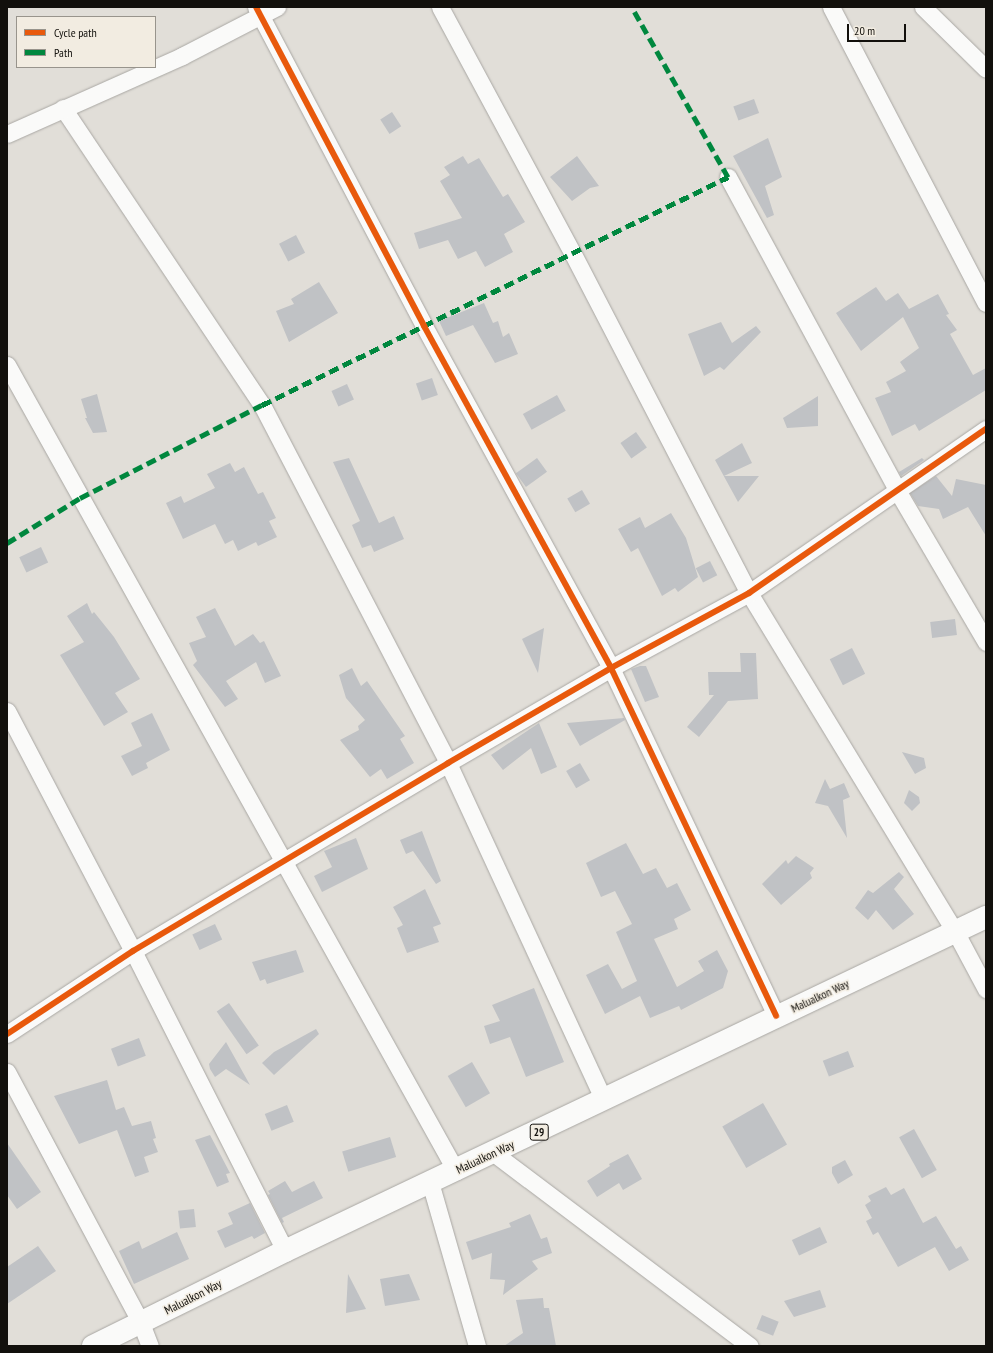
<!DOCTYPE html>
<style>
body{margin:0}
#map{position:relative;width:993px;height:1353px;overflow:hidden;background:#e1ded8;font-family:"PT Sans Narrow",sans-serif}
div>[style]{position:absolute}
.building>*{inset:0;background:#c0c2c5;transform-origin:0 0}
.roads{filter:drop-shadow(0 0 1px #a9a7a3) drop-shadow(0 0 1px #a9a7a3)}
.minor>*{height:17px;margin:-8.5px;padding:0 8.5px;transform-origin:8.5px;border-radius:8.5px;background:#fafaf9}
.primary>*{height:22px;margin:-11px;padding:0 11px;transform-origin:11px;border-radius:11px;background:#fafaf9}
.quiet>*{height:5px;margin-top:-2.5px;transform-origin:0;background:repeating-linear-gradient(90deg,#00873e 0 10px,transparent 0 15px)}
.cycleway>*{height:6px;margin:-3px;padding:0 3px;transform-origin:3px;border-radius:3px;background:#e8590c}
span{translate:-50% -50%;white-space:nowrap;text-align:center;line-height:1.15;-webkit-text-stroke:3px #f2ece1;paint-order:stroke}
.shield-label span{padding:1px 3px;background:#f2ece1;border:1px solid;border-radius:3px;-webkit-text-stroke-width:0}
.shield-label{font-size:11px;color:#12100c;font-weight:700}
.street-label{font-size:12px;color:#12100c}
.frame{position:absolute;inset:0;border:8px solid #12100c;pointer-events:none}
.legend{position:absolute;left:16px;top:16px;width:140px;height:52px;box-sizing:border-box;background:#f2ece1;border:1px solid #98948c;margin:0;padding:5px 7px;list-style:none;font-size:12px;color:#12100c}
.legend li{display:flex;align-items:center;gap:8px;height:20px}
.legend b{width:20px;border:1px solid #98948c}
.scale{position:absolute;left:847px;top:24px;width:59px;height:18px;box-sizing:border-box;border:2px solid #12100c;border-top:0;padding-left:5px;font-size:12px;line-height:14px;white-space:nowrap;color:#12100c;-webkit-text-stroke:3px #f2ece1;paint-order:stroke}
</style>
<div id="map">
<div class="building">
<div style="left:754px;top:99px;width:15px;height:22px;rotate:70deg"></div>
<div style="left:392px;top:112px;width:17px;height:14px;rotate:57deg"></div>
<div style="clip-path:polygon(768px 138px,782px 177px,765px 186px,774px 215px,767px 218px,733px 156px)"></div>
<div style="clip-path:polygon(463px 156px,468px 164px,479px 158px,503px 197px,508px 194px,525px 222px,504px 234px,513px 252px,485px 267px,476px 251px,458px 259px,448px 240px,419px 249px,414px 233px,462px 218px,440px 181px,450px 175px,444px 167px)"></div>
<div style="clip-path:polygon(577px 156px,599px 186px,590px 188px,572px 201px,550px 177px)"></div>
<div style="left:296px;top:235px;width:20px;height:19px;rotate:63deg"></div>
<div style="clip-path:polygon(319px 282px,338px 313px,289px 342px,276px 311px,294px 304px,291px 299px)"></div>
<div style="clip-path:polygon(876px 287px,886px 301px,898px 293px,909px 309px,938px 294px,949px 314px,946px 315px,957px 330px,950px 334px,973px 375px,986px 368px,986px 390px,919px 431px,915px 424px,892px 436px,875px 398px,891px 392px,886px 382px,906px 371px,900px 362px,919px 348px,903px 317px,861px 351px,836px 313px)"></div>
<div style="clip-path:polygon(484px 303px,493px 323px,498px 321px,503px 337px,509px 333px,518px 354px,495px 363px,473px 325px,446px 336px,439px 321px)"></div>
<div style="clip-path:polygon(721px 322px,732px 343px,756px 326px,761px 332px,724px 370px,720px 367px,704px 376px,688px 334px)"></div>
<div style="left:432px;top:378px;width:18px;height:17px;rotate:71deg"></div>
<div style="left:347px;top:384px;width:17px;height:17px;rotate:66deg"></div>
<div style="clip-path:polygon(97px 394px,107px 432px,93px 433px,85px 418px,87px 418px,81px 399px)"></div>
<div style="left:557px;top:395px;width:18px;height:39px;rotate:61deg"></div>
<div style="clip-path:polygon(818px 396px,818px 426px,787px 428px,783px 418px)"></div>
<div style="left:636px;top:432px;width:19px;height:19px;rotate:55deg"></div>
<div style="clip-path:polygon(742px 443px,752px 463px,724px 476px,759px 476px,738px 502px,715px 460px)"></div>
<div style="clip-path:polygon(349px 458px,379px 523px,394px 516px,404px 539px,374px 552px,371px 545px,362px 548px,352px 525px,360px 521px,333px 462px)"></div>
<div style="left:537px;top:458px;width:17px;height:26px;rotate:54deg"></div>
<div style="clip-path:polygon(922px 458px,924px 460px,901px 476px,899px 472px)"></div>
<div style="clip-path:polygon(230px 463px,235px 472px,244px 467px,258px 494px,263px 492px,276px 518px,269px 521px,277px 537px,258px 546px,256px 542px,238px 551px,233px 540px,225px 544px,215px 524px,183px 539px,166px 503px,181px 496px,184px 503px,215px 488px,207px 474px)"></div>
<div style="clip-path:polygon(936px 476px,952px 496px,956px 479px,986px 485px,986px 536px,968px 507px,943px 519px,939px 509px,918px 506px,910px 493px)"></div>
<div style="left:582px;top:490px;width:16px;height:17px;rotate:60deg"></div>
<div style="clip-path:polygon(671px 513px,686px 538px,698px 577px,678px 592px,675px 588px,662px 596px,638px 548px,631px 552px,618px 529px,640px 517px,645px 528px)"></div>
<div style="left:41px;top:547px;width:17px;height:24px;rotate:65deg"></div>
<div style="left:710px;top:561px;width:16px;height:16px;rotate:63deg"></div>
<div style="clip-path:polygon(87px 603px,92px 614px,94px 612px,114px 637px,140px 679px,115px 693px,128px 712px,104px 726px,60px 655px,84px 642px,67px 616px)"></div>
<div style="clip-path:polygon(215px 608px,235px 646px,253px 634px,260px 643px,264px 641px,281px 676px,265px 683px,256px 662px,226px 681px,238px 699px,225px 707px,193px 665px,197px 661px,189px 643px,206px 637px,196px 617px)"></div>
<div style="left:955px;top:619px;width:16px;height:25px;rotate:83deg"></div>
<div style="clip-path:polygon(544px 628px,538px 673px,522px 639px)"></div>
<div style="left:852px;top:648px;width:29px;height:25px;rotate:63deg"></div>
<div style="clip-path:polygon(740px 653px,756px 653px,758px 699px,728px 701px,699px 737px,687px 727px,714px 695px,709px 695px,708px 672px,741px 672px)"></div>
<div style="clip-path:polygon(640px 666px,646px 666px,659px 697px,645px 702px,631px 669px)"></div>
<div style="clip-path:polygon(352px 668px,361px 686px,367px 681px,405px 736px,400px 739px,414px 763px,387px 779px,381px 769px,370px 777px,340px 740px,359px 730px,358px 726px,365px 720px,346px 698px,339px 675px)"></div>
<div style="clip-path:polygon(152px 713px,170px 750px,146px 763px,148px 768px,132px 776px,121px 756px,142px 746px,131px 723px)"></div>
<div style="clip-path:polygon(624px 718px,625px 720px,580px 746px,567px 723px)"></div>
<div style="clip-path:polygon(539px 723px,557px 767px,541px 774px,531px 748px,503px 770px,491px 755px)"></div>
<div style="clip-path:polygon(902px 752px,924px 758px,926px 768px,915px 774px)"></div>
<div style="left:580px;top:763px;width:20px;height:16px;rotate:60deg"></div>
<div style="clip-path:polygon(825px 779px,830px 789px,844px 783px,850px 797px,843px 800px,847px 838px,828px 806px,815px 803px)"></div>
<div style="clip-path:polygon(909px 790px,919px 797px,920px 803px,912px 811px,904px 803px)"></div>
<div style="clip-path:polygon(422px 831px,441px 881px,436px 884px,413px 851px,406px 854px,400px 840px)"></div>
<div style="clip-path:polygon(356px 838px,368px 869px,322px 892px,314px 876px,332px 867px,324px 851px)"></div>
<div style="clip-path:polygon(626px 843px,643px 874px,656px 868px,667px 888px,677px 883px,691px 910px,674px 919px,678px 929px,654px 939px,677px 987px,704px 971px,698px 961px,717px 950px,728px 971px,723px 988px,681px 1010px,679px 1006px,650px 1018px,640px 996px,605px 1014px,586px 975px,608px 964px,622px 989px,637px 981px,616px 932px,632px 924px,615px 891px,601px 897px,586px 863px)"></div>
<div style="clip-path:polygon(796px 856px,814px 868px,810px 873px,812px 878px,781px 905px,762px 884px,786px 860px,788px 864px)"></div>
<div style="clip-path:polygon(899px 872px,904px 877px,894px 889px,914px 914px,893px 930px,876px 910px,868px 920px,855px 908px,868px 890px,873px 893px)"></div>
<div style="clip-path:polygon(425px 889px,441px 924px,433px 927px,439px 942px,407px 953px,397px 928px,403px 925px,393px 907px)"></div>
<div style="left:215px;top:924px;width:17px;height:25px;rotate:65deg"></div>
<div style="clip-path:polygon(296px 950px,304px 972px,267px 984px,265px 979px,260px 981px,252px 962px)"></div>
<div style="clip-path:polygon(534px 988px,564px 1062px,526px 1077px,510px 1037px,490px 1044px,484px 1026px,500px 1021px,492px 1005px)"></div>
<div style="left:229px;top:1003px;width:52px;height:15px;rotate:55deg"></div>
<div style="clip-path:polygon(316px 1029px,319px 1034px,274px 1075px,262px 1063px,274px 1052px)"></div>
<div style="left:139px;top:1038px;width:19px;height:30px;rotate:69deg"></div>
<div style="clip-path:polygon(226px 1042px,250px 1085px,226px 1069px,215px 1077px,210px 1069px,209px 1064px)"></div>
<div style="left:848px;top:1051px;width:17px;height:27px;rotate:69deg"></div>
<div style="left:472px;top:1062px;width:36px;height:28px;rotate:60deg"></div>
<div style="clip-path:polygon(107px 1080px,116px 1110px,124px 1107px,132px 1126px,151px 1121px,156px 1138px,153px 1139px,158px 1152px,144px 1157px,149px 1172px,135px 1177px,117px 1130px,79px 1144px,54px 1096px)"></div>
<div style="left:763px;top:1103px;width:48px;height:47px;rotate:60deg"></div>
<div style="left:287px;top:1105px;width:18px;height:24px;rotate:68deg"></div>
<div style="left:914px;top:1129px;width:47px;height:17px;rotate:61deg"></div>
<div style="clip-path:polygon(210px 1135px,230px 1173px,226px 1174px,229px 1182px,217px 1187px,195px 1140px)"></div>
<div style="left:390px;top:1137px;width:21px;height:50px;rotate:73deg"></div>
<div style="clip-path:polygon(7px 1143px,41px 1192px,17px 1209px,7px 1195px)"></div>
<div style="clip-path:polygon(628px 1154px,642px 1179px,623px 1190px,619px 1183px,597px 1197px,587px 1181px,610px 1166px,609px 1164px)"></div>
<div style="clip-path:polygon(845px 1160px,853px 1175px,838px 1184px,832px 1173px,832px 1167px)"></div>
<div style="clip-path:polygon(285px 1181px,292px 1192px,314px 1181px,323px 1198px,282px 1218px,284px 1222px,282px 1223px,268px 1195px,270px 1194px,268px 1191px)"></div>
<div style="clip-path:polygon(886px 1187px,891px 1195px,904px 1188px,923px 1223px,936px 1216px,956px 1249px,961px 1246px,969px 1260px,949px 1271px,935px 1247px,898px 1267px,878px 1232px,873px 1235px,866px 1221px,872px 1218px,865px 1205px,871px 1201px,868px 1196px)"></div>
<div style="clip-path:polygon(250px 1203px,265px 1233px,254px 1239px,252px 1236px,225px 1248px,217px 1231px,233px 1224px,228px 1213px)"></div>
<div style="left:194px;top:1209px;width:18px;height:16px;rotate:84deg"></div>
<div style="clip-path:polygon(530px 1214px,541px 1239px,547px 1237px,552px 1253px,532px 1261px,538px 1269px,503px 1295px,505px 1280px,490px 1279px,492px 1253px,472px 1260px,466px 1242px,511px 1227px,509px 1223px)"></div>
<div style="left:820px;top:1227px;width:17px;height:31px;rotate:65deg"></div>
<div style="clip-path:polygon(177px 1232px,189px 1259px,134px 1284px,119px 1251px,139px 1241px,142px 1249px)"></div>
<div style="clip-path:polygon(38px 1246px,56px 1271px,7px 1304px,7px 1267px)"></div>
<div style="clip-path:polygon(348px 1274px,366px 1309px,346px 1313px)"></div>
<div style="clip-path:polygon(409px 1274px,420px 1300px,385px 1306px,380px 1279px)"></div>
<div style="clip-path:polygon(820px 1290px,826px 1307px,794px 1317px,784px 1301px)"></div>
<div style="clip-path:polygon(543px 1298px,544px 1308px,549px 1308px,556px 1346px,504px 1346px,523px 1333px,516px 1300px)"></div>
<div style="left:762px;top:1315px;width:18px;height:15px;rotate:22deg"></div>
</div>
<div class="roads">
<div class="minor">
<div style="left:256px;top:7px;width:361px;rotate:62.2deg"></div>
<div style="left:424px;top:326px;width:390px;rotate:61.3deg"></div>
<div style="left:611px;top:668px;width:385px;rotate:64.6deg"></div>
<div style="left:440px;top:7px;width:281px;rotate:61.7deg"></div>
<div style="left:573px;top:254px;width:382px;rotate:62.6deg"></div>
<div style="left:749px;top:593px;width:398px;rotate:58.7deg"></div>
<div style="left:956px;top:933px;width:64px;rotate:61.8deg"></div>
<div style="left:831px;top:7px;width:334px;rotate:62.4deg"></div>
<div style="left:923px;top:7px;width:88px;rotate:44.5deg"></div>
<div style="left:63px;top:108px;width:358px;rotate:56.2deg"></div>
<div style="left:262px;top:405px;width:403px;rotate:62.5deg"></div>
<div style="left:448px;top:763px;width:371px;rotate:65.2deg"></div>
<div style="left:7px;top:134px;width:192px;rotate:-24deg"></div>
<div style="left:182px;top:56px;width:107px;rotate:-27.3deg"></div>
<div style="left:728px;top:177px;width:358px;rotate:61.6deg"></div>
<div style="left:898px;top:492px;width:174px;rotate:59.6deg"></div>
<div style="left:7px;top:365px;width:923px;rotate:60.88deg"></div>
<div style="left:7px;top:711px;width:271px;rotate:62.3deg"></div>
<div style="left:133px;top:951px;width:336px;rotate:63.1deg"></div>
<div style="left:7px;top:1034px;width:151px;rotate:-33.4deg"></div>
<div style="left:133px;top:951px;width:367px;rotate:-30.8deg"></div>
<div style="left:448px;top:763px;width:189px;rotate:-30.2deg"></div>
<div style="left:611px;top:668px;width:157px;rotate:-28.5deg"></div>
<div style="left:749px;top:593px;width:288px;rotate:-34.7deg"></div>
<div style="left:7px;top:1072px;width:285px;rotate:61.9deg"></div>
<div style="left:141px;top:1323px;width:25px;rotate:69deg"></div>
<div style="left:495px;top:1154px;width:319px;rotate:37deg"></div>
<div style="left:430px;top:1182px;width:171px;rotate:74deg"></div>
</div>
<div class="primary">
<div style="left:93px;top:1346px;width:214px;rotate:-26.3deg"></div>
<div style="left:285px;top:1251px;width:777px;rotate:-25.48deg"></div>
</div>
</div>
<div class="quiet">
<div style="left:7px;top:543px;width:86px;rotate:-31.7deg"></div>
<div style="left:80px;top:498px;width:204px;rotate:-27.1deg"></div>
<div style="left:262px;top:405px;width:519px;rotate:-26.07deg"></div>
<div style="left:728px;top:177px;width:195px;rotate:-119.5deg"></div>
</div>
<div class="cycleway">
<div style="left:256px;top:7px;width:361px;rotate:62.2deg"></div>
<div style="left:424px;top:326px;width:390px;rotate:61.3deg"></div>
<div style="left:611px;top:668px;width:385px;rotate:64.6deg"></div>
<div style="left:7px;top:1034px;width:151px;rotate:-33.4deg"></div>
<div style="left:133px;top:951px;width:367px;rotate:-30.8deg"></div>
<div style="left:448px;top:763px;width:189px;rotate:-30.2deg"></div>
<div style="left:611px;top:668px;width:157px;rotate:-28.5deg"></div>
<div style="left:749px;top:593px;width:288px;rotate:-34.7deg"></div>
</div>
<div class="shield-label">
<span style="left:539px;top:1132px">29</span>
</div>
<div class="street-label">
<span style="left:820px;top:996px;rotate:-25deg">Malualkon Way</span>
<span style="left:485px;top:1157px;rotate:-25deg">Malualkon Way</span>
<span style="left:193px;top:1297px;rotate:-27deg">Malualkon Way</span>
</div>
<div class="frame"></div>
<ul class="legend">
<li><b style="height:5px;background:#e8590c"></b>Cycle path</li>
<li><b style="height:5px;background:#00873e"></b>Path</li>
</ul>
<div class="scale">20 m</div>
</div>
